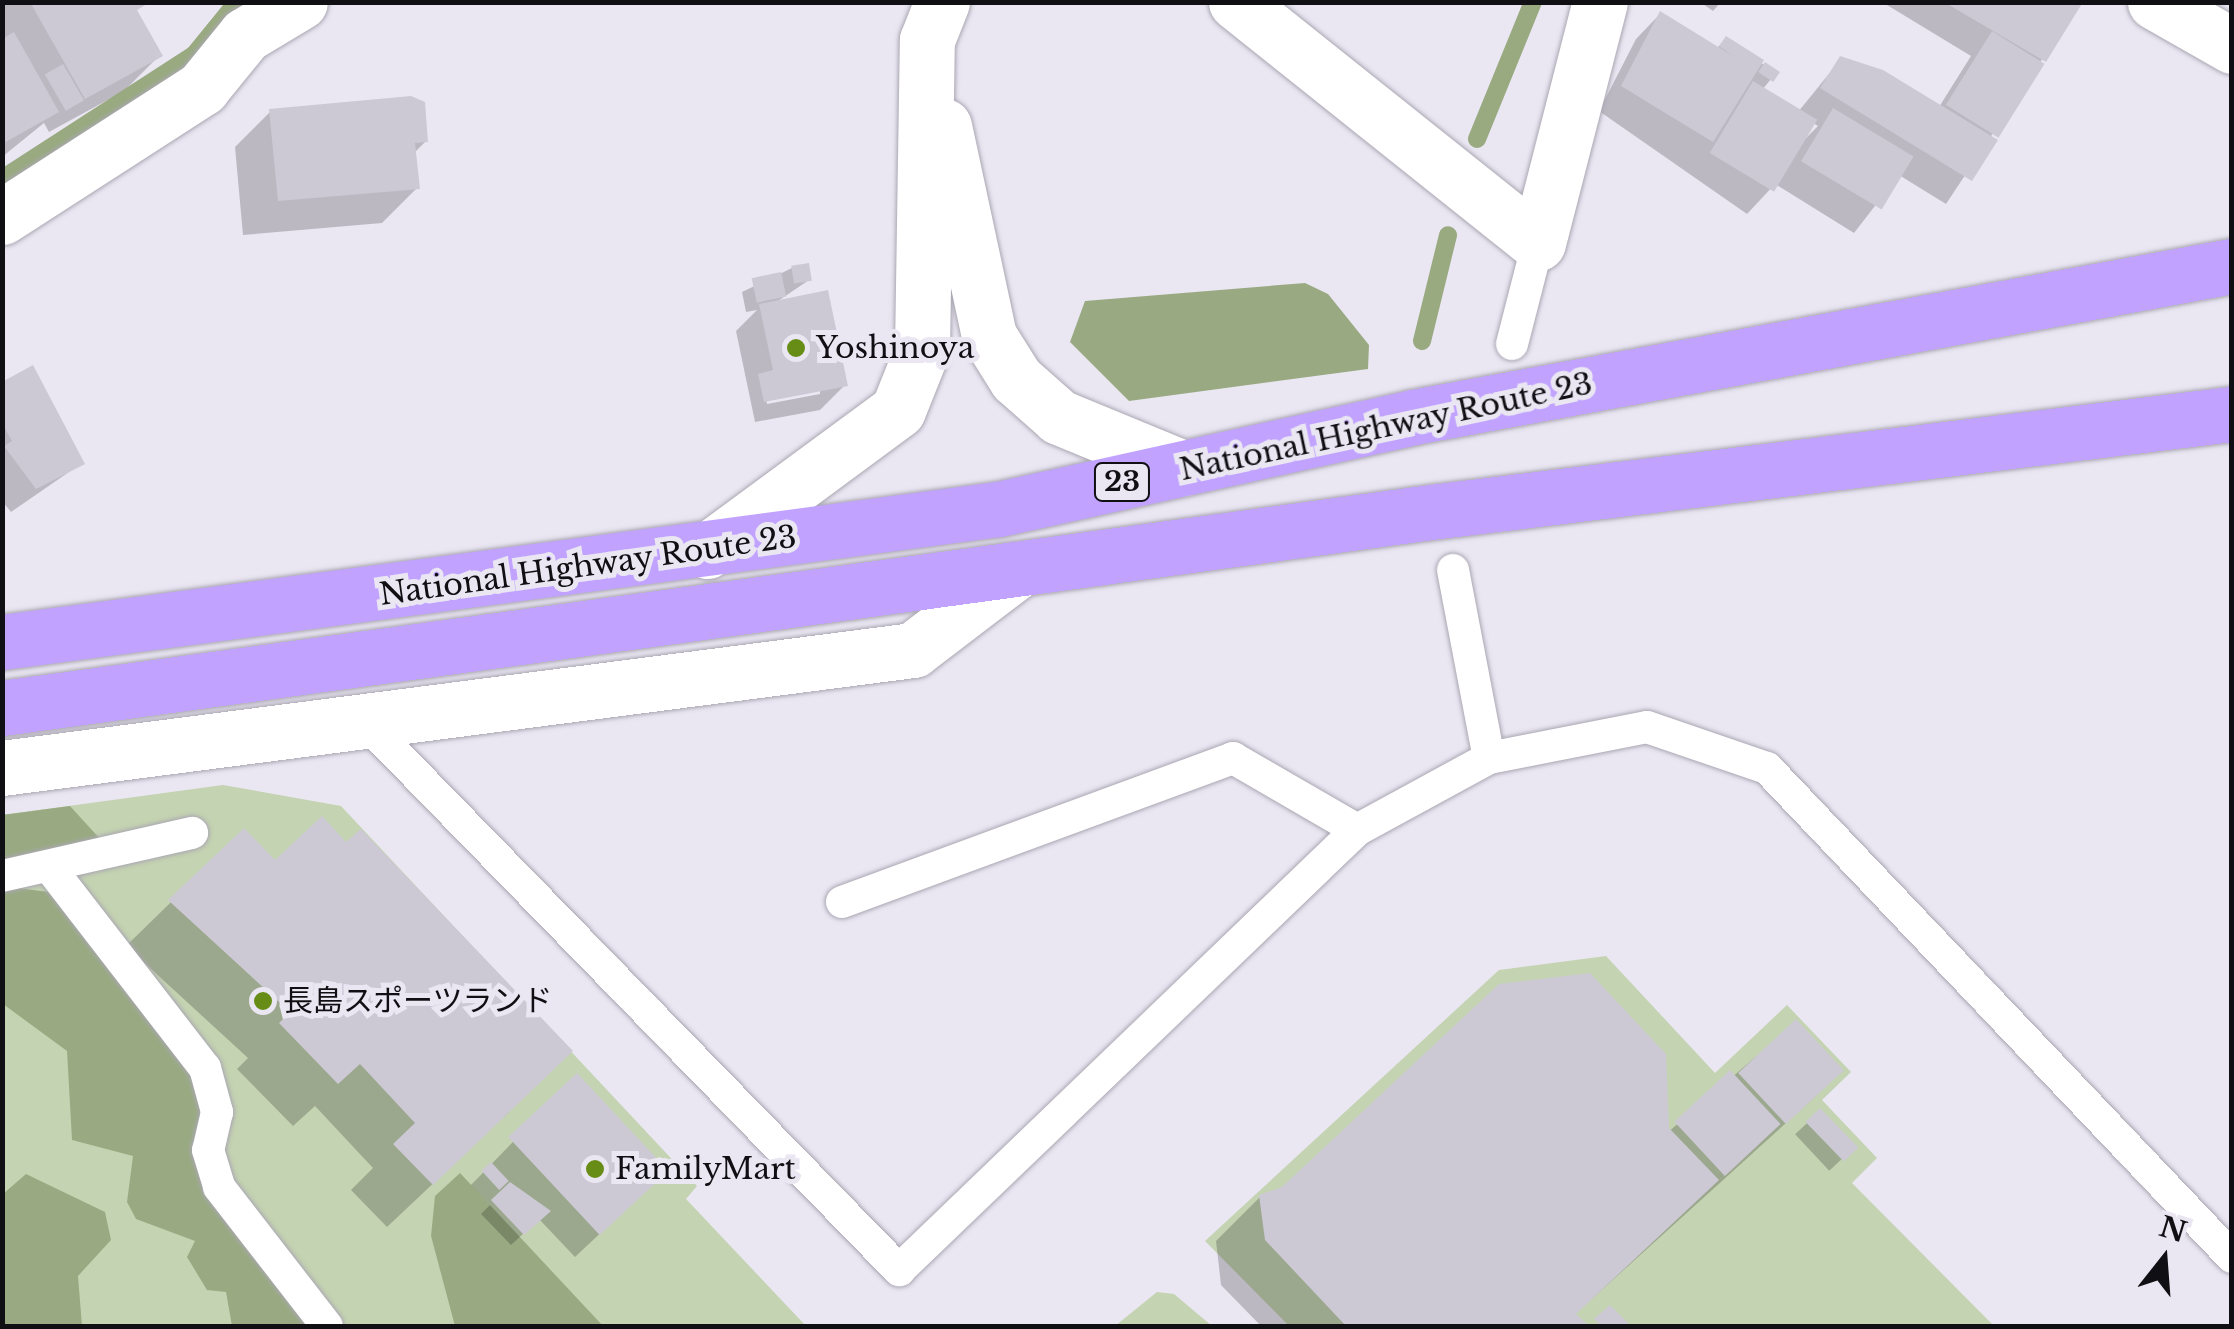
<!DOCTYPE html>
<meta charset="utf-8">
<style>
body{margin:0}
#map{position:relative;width:2234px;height:1329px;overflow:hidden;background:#eae7f3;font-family:"Libre Baskerville","Noto Sans JP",serif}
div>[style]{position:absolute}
.green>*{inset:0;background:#c4d3b1}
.forest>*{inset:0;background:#99aa82}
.shadow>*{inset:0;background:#0003;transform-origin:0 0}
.stream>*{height:18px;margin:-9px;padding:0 9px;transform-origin:9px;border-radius:9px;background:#99aa81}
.building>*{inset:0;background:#ccc9d5;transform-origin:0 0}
.roads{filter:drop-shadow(0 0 2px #aaa7b2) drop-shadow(0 0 2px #aaa7b2)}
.lane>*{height:32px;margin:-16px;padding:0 16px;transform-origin:16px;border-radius:16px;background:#fff}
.street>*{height:55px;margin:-27.5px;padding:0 27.5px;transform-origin:27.5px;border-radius:27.5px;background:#fff}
.highway>*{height:55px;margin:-27.5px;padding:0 27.5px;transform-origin:27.5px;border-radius:27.5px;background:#c1a3ff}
.dots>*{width:28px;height:28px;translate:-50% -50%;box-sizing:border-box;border:5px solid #eae7f3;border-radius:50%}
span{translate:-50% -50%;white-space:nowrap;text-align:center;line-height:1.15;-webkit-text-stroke:10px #eae7f3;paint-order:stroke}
.shield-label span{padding:2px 8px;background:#eae7f3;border:2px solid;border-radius:8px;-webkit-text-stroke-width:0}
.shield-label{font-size:28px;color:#100f13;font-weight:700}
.poi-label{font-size:30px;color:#100f13}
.left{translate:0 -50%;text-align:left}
.street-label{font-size:30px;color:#100f13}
.frame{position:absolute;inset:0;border:5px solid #100f13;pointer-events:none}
.north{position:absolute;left:2114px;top:1209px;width:100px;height:100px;-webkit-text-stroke:8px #eae7f3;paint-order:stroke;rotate:17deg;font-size:28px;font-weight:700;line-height:40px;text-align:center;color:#100f13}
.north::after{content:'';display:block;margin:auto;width:35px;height:45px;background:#100f13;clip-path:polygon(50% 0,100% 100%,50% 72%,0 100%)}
</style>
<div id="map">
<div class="green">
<div style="clip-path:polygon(223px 785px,341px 806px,697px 1186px,686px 1199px,806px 1326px,3px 1326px,2px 815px)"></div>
<div style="clip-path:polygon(1606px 956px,1715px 1073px,1787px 1005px,1851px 1072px,1822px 1100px,1877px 1158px,1852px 1183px,1994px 1326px,1289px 1326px,1205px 1241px,1499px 970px)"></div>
<div style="clip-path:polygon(1157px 1292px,1174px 1294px,1212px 1326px,1115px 1326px)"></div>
</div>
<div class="forest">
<div style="clip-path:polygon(1305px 283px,1328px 294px,1369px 345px,1368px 369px,1129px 401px,1070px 342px,1085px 301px)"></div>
<div style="clip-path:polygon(70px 806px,101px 840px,3px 860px,2px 815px)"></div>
<div style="clip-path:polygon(18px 888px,48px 892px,70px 910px,192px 1068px,205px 1109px,199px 1155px,314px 1326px,232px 1326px,226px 1292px,207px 1290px,187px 1257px,195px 1241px,136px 1219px,127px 1202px,133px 1156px,72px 1140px,67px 1051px,3px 1004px,3px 891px)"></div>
<div style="clip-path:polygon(460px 1173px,603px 1326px,455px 1326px,431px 1236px,435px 1196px)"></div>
<div style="clip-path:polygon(26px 1174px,105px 1212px,111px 1240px,78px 1276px,82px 1326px,3px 1326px,3px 1194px)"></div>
</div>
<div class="shadow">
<div style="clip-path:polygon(2px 2px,142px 2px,135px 12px,160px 55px,124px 91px,49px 132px,44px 123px,2px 157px)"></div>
<div style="clip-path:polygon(1700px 2px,1721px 2px,1713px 11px)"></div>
<div style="clip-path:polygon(evenodd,1882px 2px,2080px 2px,1946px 204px,1899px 175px,1854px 233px,1775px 184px,1747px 214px,1599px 111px,1636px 39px,1660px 14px,1716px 49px,1726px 39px,1776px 73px,1762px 90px,1798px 112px,1841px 59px,1939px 107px,1971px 56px,1882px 2px,1813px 123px,1818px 126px,1805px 139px,1813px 123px)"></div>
<div style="clip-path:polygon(270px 112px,426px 141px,414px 153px,417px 188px,382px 223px,243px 235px,235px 147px)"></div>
<div style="clip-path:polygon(evenodd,792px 268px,809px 280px,775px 303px,845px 385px,820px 410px,755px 422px,736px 331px,757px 310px,746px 312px,742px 292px,792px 268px,820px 389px,820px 394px,767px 404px,766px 399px,820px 389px)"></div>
<div style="clip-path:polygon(2px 385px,82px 463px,11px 512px,2px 501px)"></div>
<div style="clip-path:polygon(244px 831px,512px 1109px,387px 1227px,351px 1190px,373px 1168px,315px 1106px,293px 1126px,237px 1069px,248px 1058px,126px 946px)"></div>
<div style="clip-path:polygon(1795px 1023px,1817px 1095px,1574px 1315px,1585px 1326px,1261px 1326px,1221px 1285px,1216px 1241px,1260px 1197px,1667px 1133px)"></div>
<div style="clip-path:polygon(553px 1101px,641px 1195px,575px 1257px,539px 1219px,511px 1245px,481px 1214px,490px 1205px,471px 1185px)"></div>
<div style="left:1820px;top:1111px;width:50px;height:34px;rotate:47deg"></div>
</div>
<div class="stream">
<div style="left:1477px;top:139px;width:148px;rotate:-67.8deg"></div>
<div style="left:2px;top:179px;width:229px;rotate:-32.9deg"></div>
<div style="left:194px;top:55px;width:68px;rotate:-50.9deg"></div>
<div style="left:1422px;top:341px;width:109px;rotate:-76.2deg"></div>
</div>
<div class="building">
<div style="clip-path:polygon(30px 2px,150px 2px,137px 10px,163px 56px,85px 99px)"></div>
<div style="clip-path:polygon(1944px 2px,2083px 2px,2046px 62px)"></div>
<div style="clip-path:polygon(1660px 11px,1733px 56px,1719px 46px,1726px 36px,1764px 60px,1713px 142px,1621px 86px)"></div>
<div style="left:1992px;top:31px;width:62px;height:87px;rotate:32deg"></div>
<div style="clip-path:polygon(14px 32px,59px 112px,2px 144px,2px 39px)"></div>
<div style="clip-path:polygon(1840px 56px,1883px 70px,1998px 140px,1972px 181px,1820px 88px)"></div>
<div style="left:1765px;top:62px;width:18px;height:12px;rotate:34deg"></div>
<div style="left:63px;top:64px;width:42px;height:21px;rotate:60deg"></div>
<div style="left:1753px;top:81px;width:75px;height:84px;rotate:31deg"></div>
<div style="clip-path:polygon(411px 96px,425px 102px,428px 142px,415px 143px,420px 189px,278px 201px,269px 109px)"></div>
<div style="left:1833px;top:108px;width:94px;height:62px;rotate:31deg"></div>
<div style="left:809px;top:263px;width:18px;height:18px;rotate:81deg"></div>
<div style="left:781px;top:272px;width:25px;height:30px;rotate:78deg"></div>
<div style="clip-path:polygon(828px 290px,848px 386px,764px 402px,758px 374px,773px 370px,759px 304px)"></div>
<div style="clip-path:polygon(33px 365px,85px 464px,36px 489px,4px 446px,12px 441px,2px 423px,2px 382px)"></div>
<div style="clip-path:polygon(322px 816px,346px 842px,361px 829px,573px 1051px,433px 1185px,393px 1144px,415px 1123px,360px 1064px,338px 1084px,279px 1023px,290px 1012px,168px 900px,244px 828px,275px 860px)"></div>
<div style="clip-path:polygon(1590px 973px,1666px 1054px,1669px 1128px,1719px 1180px,1576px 1314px,1589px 1326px,1346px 1326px,1265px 1240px,1259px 1195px,1282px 1187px,1499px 984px)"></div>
<div style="left:1796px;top:1019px;width:70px;height:79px;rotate:47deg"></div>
<div style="left:1730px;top:1070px;width:74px;height:76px;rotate:47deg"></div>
<div style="left:577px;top:1073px;width:134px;height:94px;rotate:47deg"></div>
<div style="left:1820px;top:1108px;width:55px;height:20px;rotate:46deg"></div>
<div style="left:491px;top:1162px;width:26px;height:13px;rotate:47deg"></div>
<div style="clip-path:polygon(510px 1182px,551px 1211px,524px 1235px,491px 1200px)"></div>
<div style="clip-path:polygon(1610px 1305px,1631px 1326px,1601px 1326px,1594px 1319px)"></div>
</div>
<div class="roads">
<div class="lane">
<div style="left:1512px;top:344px;width:104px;rotate:-75.6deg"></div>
<div style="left:1453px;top:570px;width:191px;rotate:79.2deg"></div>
<div style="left:364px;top:721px;width:767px;rotate:45.74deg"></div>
<div style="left:899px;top:1270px;width:635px;rotate:-43.85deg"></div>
<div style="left:1357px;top:830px;width:150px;rotate:-28.6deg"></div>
<div style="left:1489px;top:758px;width:161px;rotate:-11.1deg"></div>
<div style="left:1647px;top:727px;width:127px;rotate:18.9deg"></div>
<div style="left:1767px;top:768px;width:675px;rotate:46.44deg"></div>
<div style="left:51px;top:869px;width:252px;rotate:52.3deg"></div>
<div style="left:205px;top:1068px;width:46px;rotate:74.7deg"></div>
<div style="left:217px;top:1112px;width:39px;rotate:103deg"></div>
<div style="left:208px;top:1150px;width:39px;rotate:73deg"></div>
<div style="left:219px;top:1187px;width:176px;rotate:52.2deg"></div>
<div style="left:2px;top:876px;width:195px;rotate:-12.8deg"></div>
<div style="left:842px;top:902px;width:417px;rotate:-20.2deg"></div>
<div style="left:1233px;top:758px;width:143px;rotate:30.1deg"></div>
</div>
<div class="street">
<div style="left:1236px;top:2px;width:386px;rotate:38.6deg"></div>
<div style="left:1538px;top:243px;width:249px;rotate:-75.6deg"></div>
<div style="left:2155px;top:2px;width:89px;rotate:29.7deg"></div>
<div style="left:944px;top:126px;width:215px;rotate:77.9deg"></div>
<div style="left:989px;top:336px;width:51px;rotate:57.9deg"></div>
<div style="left:1016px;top:379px;width:57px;rotate:41.5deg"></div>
<div style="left:1059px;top:417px;width:134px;rotate:22.4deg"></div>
<div style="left:2px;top:217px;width:238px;rotate:-32.8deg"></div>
<div style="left:202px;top:88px;width:68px;rotate:-50.9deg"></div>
<div style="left:245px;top:35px;width:64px;rotate:-31deg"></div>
<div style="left:707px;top:551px;width:237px;rotate:-36.4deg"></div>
<div style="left:898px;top:410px;width:65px;rotate:-68.2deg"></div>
<div style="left:922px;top:350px;width:310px;rotate:-89.1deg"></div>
<div style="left:927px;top:40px;width:41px;rotate:-68.5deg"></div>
<div style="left:2px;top:768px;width:919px;rotate:-7.38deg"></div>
<div style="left:913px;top:650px;width:127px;rotate:-37.3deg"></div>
</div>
<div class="highway">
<div style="left:2px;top:642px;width:1006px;rotate:-7.6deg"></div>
<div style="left:999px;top:509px;width:424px;rotate:-12.5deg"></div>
<div style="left:1413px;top:417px;width:833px;rotate:-10.45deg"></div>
<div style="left:2px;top:708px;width:1442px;rotate:-7.81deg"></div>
<div style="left:1431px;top:512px;width:807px;rotate:-6.98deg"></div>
</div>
</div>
<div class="dots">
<div style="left:796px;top:348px;background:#688d17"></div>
<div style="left:263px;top:1001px;background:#688d17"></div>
<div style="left:595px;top:1169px;background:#688d17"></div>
</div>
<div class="shield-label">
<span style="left:1122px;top:482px">23</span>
</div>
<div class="poi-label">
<span class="left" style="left:816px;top:348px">Yoshinoya</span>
<span class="left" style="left:283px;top:1001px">長島スポーツランド</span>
<span class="left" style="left:615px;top:1169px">FamilyMart</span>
</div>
<div class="street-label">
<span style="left:1386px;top:427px;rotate:-12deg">National Highway Route 23</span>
<span style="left:588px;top:566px;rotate:-8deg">National Highway Route 23</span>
</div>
<div class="frame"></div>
<div class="north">N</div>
</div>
